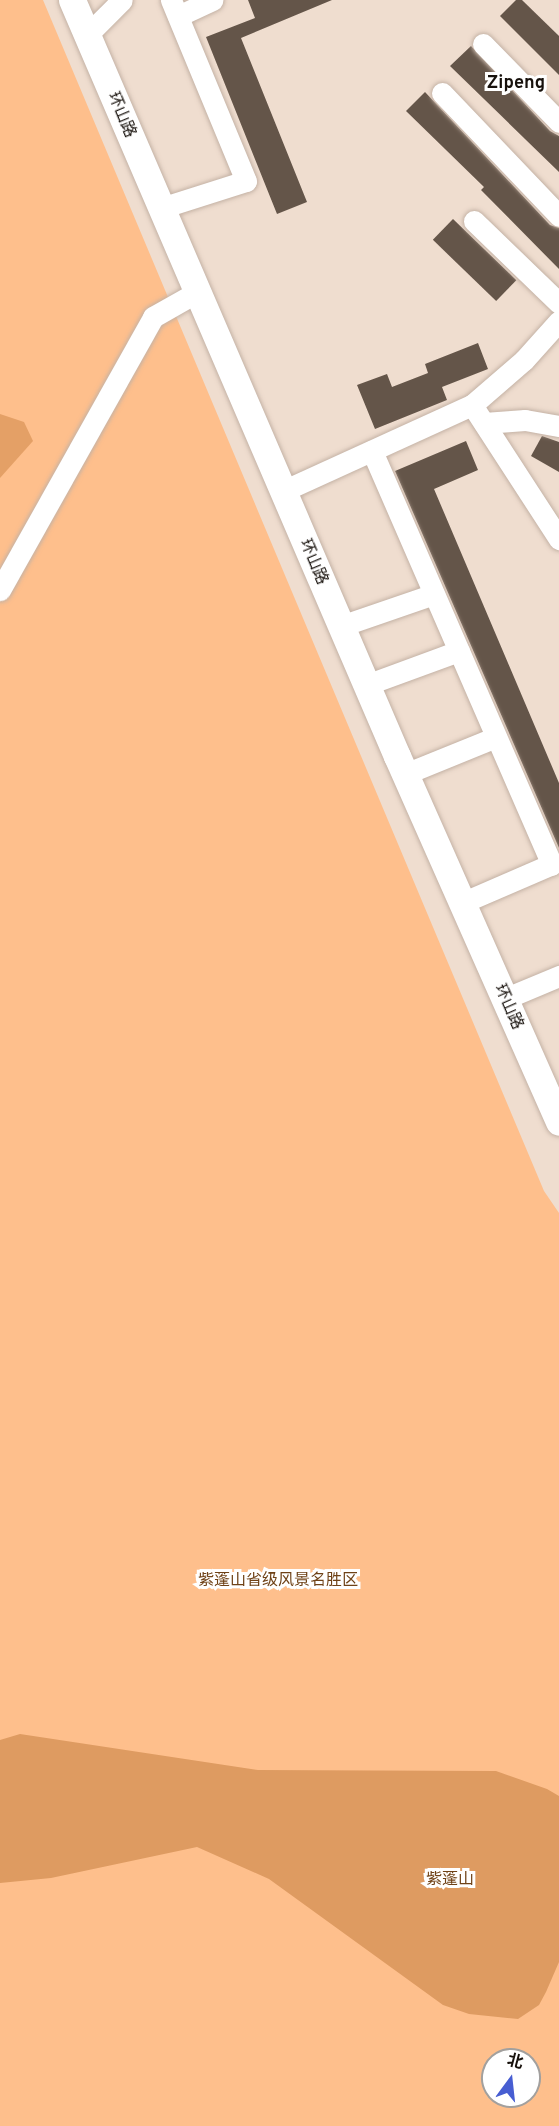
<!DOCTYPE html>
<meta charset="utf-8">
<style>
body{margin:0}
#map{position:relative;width:559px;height:2126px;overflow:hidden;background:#efddcf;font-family:Overpass,"Noto Sans SC",sans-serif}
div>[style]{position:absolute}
.green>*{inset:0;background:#febf8c}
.forest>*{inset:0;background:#de9b61}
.water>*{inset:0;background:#e4a066}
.building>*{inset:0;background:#645549;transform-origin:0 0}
.roads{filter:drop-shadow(0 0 2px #c4b2a5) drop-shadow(0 0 2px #c4b2a5)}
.minor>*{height:21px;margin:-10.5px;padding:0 10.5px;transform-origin:10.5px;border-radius:10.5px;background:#fff}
.major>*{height:27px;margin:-13.5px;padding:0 13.5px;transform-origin:13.5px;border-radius:13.5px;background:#fff}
span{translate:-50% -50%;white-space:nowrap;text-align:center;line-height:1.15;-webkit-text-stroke:6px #fff;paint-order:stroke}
.street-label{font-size:16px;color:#17110c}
.park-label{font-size:16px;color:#6f4217}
.neighbourhood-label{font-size:18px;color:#17110c;font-weight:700}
.north{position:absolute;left:481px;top:2048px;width:60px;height:60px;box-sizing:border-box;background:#fff;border:2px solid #a2a09e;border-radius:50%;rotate:15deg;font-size:16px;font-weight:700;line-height:24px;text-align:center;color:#17110c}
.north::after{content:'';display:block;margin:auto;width:21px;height:27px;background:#475ed2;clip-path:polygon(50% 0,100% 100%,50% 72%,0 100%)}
</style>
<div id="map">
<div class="green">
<div style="clip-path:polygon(evenodd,0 0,43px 0,544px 1191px,559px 1213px,559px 2126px,0 2126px,0 0,493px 2060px,529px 2060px,529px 2096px,493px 2096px,493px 2060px)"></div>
</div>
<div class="forest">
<div style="clip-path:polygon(20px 1734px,258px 1770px,496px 1771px,547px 1789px,559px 1796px,559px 1962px,546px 1992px,539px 2005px,518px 2019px,469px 2014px,443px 2005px,269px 1879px,197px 1847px,51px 1878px,0 1883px,0 1740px)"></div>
</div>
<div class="water">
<div style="clip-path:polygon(0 414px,24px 422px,33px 441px,0 478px)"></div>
</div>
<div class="building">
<div style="clip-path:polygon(248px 0,332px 0,241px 38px,307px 202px,277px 214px,206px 37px,255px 18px)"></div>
<div style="clip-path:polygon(516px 0,522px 0,559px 36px,559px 75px,500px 16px)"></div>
<div style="clip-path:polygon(471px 46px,550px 131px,559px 136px,559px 172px,450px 66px)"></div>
<div style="clip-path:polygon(425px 92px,550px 225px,559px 228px,559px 269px,481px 190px,484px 187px,406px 111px)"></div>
<div style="left:453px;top:219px;width:88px;height:29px;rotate:44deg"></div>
<div style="clip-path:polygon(478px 343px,488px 369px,442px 387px,447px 400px,375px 429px,357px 385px,387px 374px,392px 387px,428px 373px,425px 364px)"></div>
<div style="clip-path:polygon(542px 436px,559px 442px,559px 472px,531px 456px)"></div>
<div style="clip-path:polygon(466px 441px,478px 470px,434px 489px,559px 783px,559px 848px,395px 471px)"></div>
</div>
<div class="roads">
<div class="minor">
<div style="left:178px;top:16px;width:38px;rotate:-25deg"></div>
<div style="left:87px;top:35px;width:49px;rotate:-45deg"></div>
<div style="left:483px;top:44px;width:109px;rotate:45.7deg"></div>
<div style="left:442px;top:93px;width:170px;rotate:46.4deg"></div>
<div style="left:161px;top:208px;width:89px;rotate:-17.6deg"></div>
<div style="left:246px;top:181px;width:196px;rotate:-112.5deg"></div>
<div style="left:474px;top:221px;width:118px;rotate:44deg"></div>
<div style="left:472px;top:405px;width:160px;rotate:57deg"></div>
<div style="left:484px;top:423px;width:41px;rotate:-4.2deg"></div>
<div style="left:525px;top:420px;width:35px;rotate:10deg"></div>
<div style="left:372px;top:451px;width:451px;rotate:66.5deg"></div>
<div style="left:552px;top:864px;width:98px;rotate:156.6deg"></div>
<div style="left:283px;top:491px;width:208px;rotate:-24.5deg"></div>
<div style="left:472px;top:405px;width:69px;rotate:-40.9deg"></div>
<div style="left:524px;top:360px;width:52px;rotate:-48.1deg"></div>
<div style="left:0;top:590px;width:313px;rotate:-60.7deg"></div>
<div style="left:153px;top:317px;width:51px;rotate:-29.6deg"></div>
<div style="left:341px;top:626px;width:98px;rotate:-19deg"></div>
<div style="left:366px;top:685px;width:99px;rotate:-20.1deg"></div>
<div style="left:405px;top:774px;width:98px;rotate:-22.1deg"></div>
<div style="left:504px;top:999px;width:60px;rotate:-22.7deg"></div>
</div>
<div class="major">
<div style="left:72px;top:0;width:823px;rotate:66.74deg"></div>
<div style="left:397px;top:756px;width:400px;rotate:66.1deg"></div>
</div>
</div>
<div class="street-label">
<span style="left:121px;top:115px;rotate:67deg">环山路</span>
<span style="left:313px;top:562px;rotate:67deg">环山路</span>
<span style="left:508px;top:1007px;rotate:66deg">环山路</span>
</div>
<div class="park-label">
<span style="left:278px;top:1581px">紫蓬山省级风景名胜区</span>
<span style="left:450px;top:1880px">紫蓬山</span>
</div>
<div class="neighbourhood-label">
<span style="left:516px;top:84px">Zipeng</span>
</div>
<div class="north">北</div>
</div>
